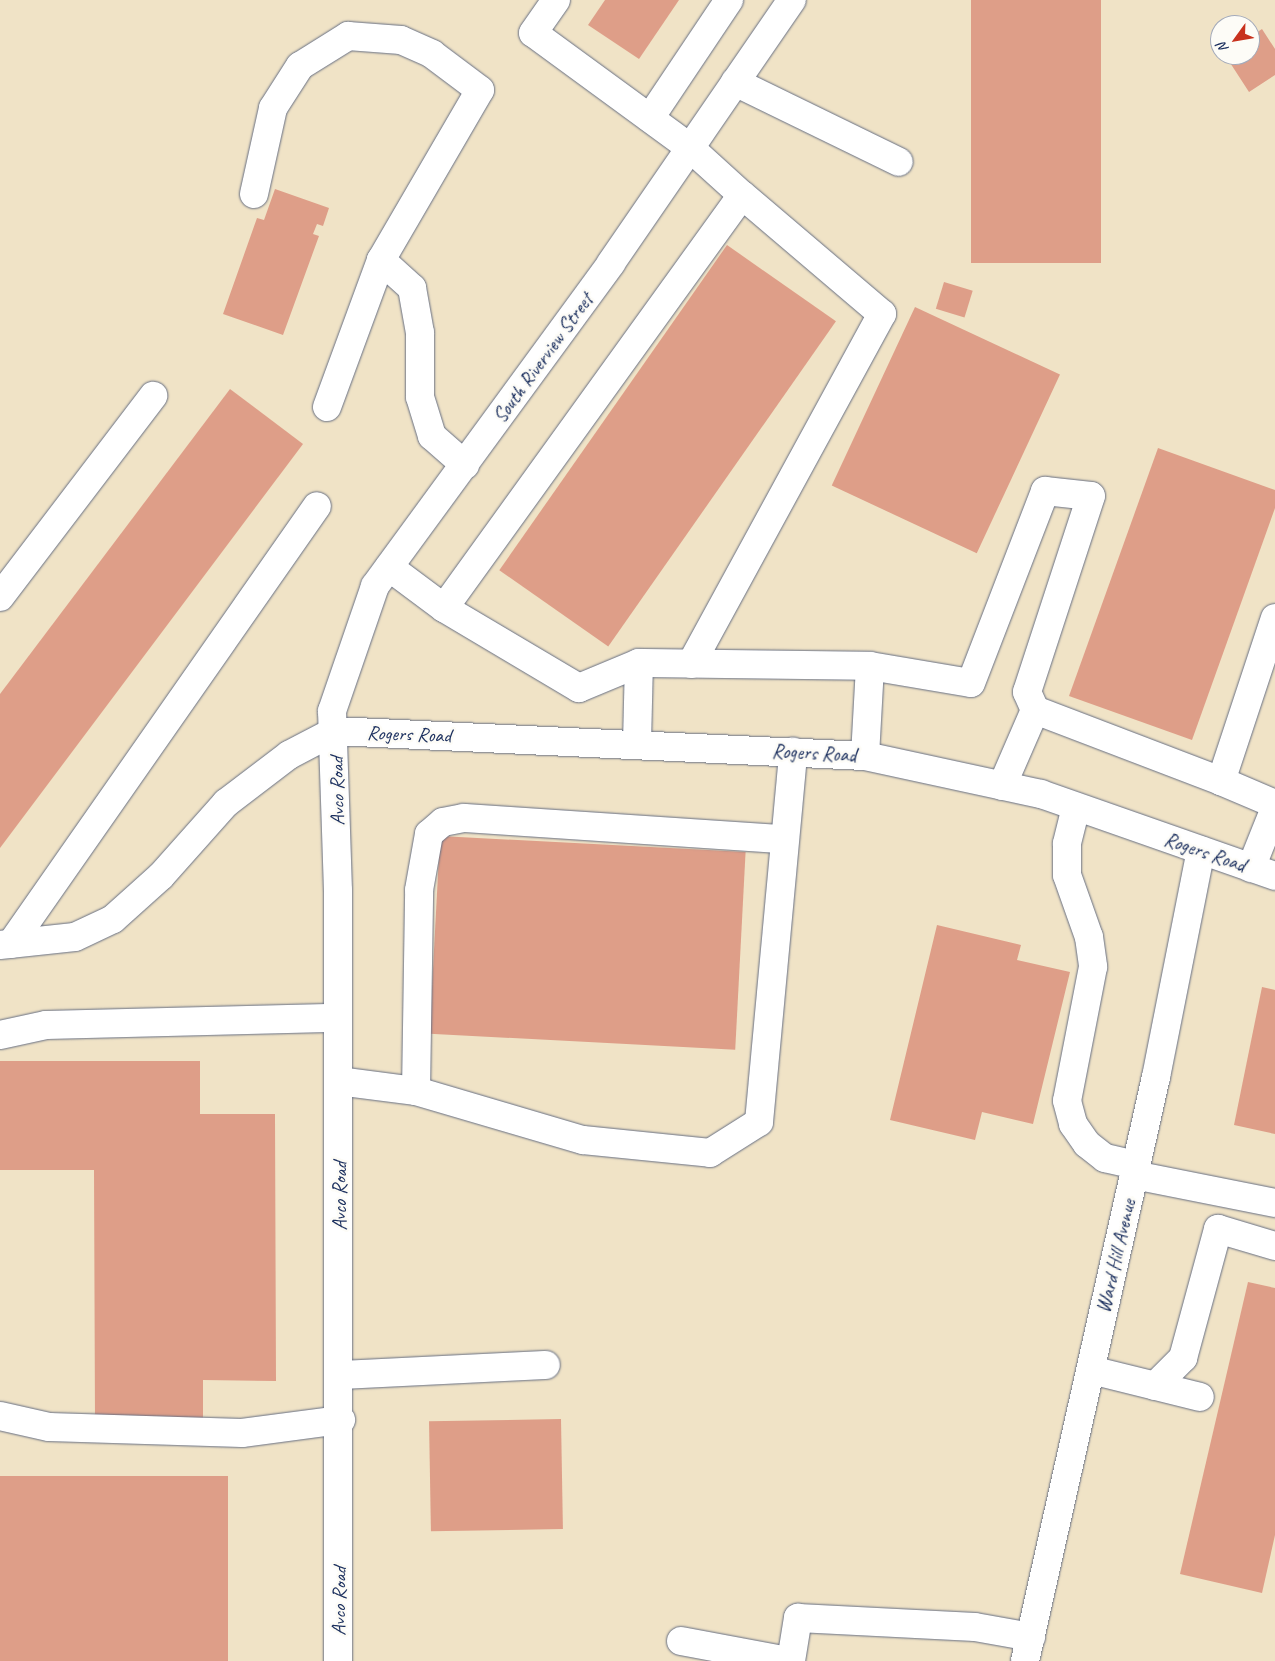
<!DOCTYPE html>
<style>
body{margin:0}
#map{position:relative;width:1275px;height:1661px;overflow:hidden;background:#f0e3c6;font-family:Caveat,sans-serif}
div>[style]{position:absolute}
.building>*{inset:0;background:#de9e88;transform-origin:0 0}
.roads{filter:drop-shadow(0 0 1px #666e82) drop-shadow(0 0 1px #666e82)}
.minor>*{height:28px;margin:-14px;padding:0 14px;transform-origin:14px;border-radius:14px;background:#fff}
span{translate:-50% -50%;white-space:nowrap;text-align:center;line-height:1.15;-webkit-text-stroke:5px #fdfcf7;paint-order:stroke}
.street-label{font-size:20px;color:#1b2f5e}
.north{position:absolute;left:1210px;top:15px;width:50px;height:50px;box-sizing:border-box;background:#fdfcf7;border:1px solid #a3aaba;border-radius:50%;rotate:238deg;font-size:14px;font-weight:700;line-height:20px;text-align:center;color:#1b2f5e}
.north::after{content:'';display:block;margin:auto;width:18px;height:22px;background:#c8321e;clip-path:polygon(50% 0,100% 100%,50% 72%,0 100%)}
</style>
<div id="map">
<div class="building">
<div style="clip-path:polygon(605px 0,679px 0,639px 59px,588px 25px)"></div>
<div style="left:971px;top:0;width:130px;height:263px"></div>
<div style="clip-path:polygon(1262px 29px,1275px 49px,1275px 75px,1249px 92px,1225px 55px,1250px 55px,1250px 37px)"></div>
<div style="clip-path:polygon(275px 189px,329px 208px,323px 226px,317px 224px,313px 234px,319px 236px,283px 335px,223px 314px,257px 218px,264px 220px)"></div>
<div style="left:727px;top:245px;width:133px;height:397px;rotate:35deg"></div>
<div style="left:944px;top:282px;width:30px;height:28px;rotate:17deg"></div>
<div style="left:915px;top:307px;width:160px;height:197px;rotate:25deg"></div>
<div style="clip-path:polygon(230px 389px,303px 444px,0 848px,0 694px)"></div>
<div style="clip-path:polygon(1158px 448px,1275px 490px,1275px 508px,1192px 740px,1069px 696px)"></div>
<div style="left:440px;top:836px;width:306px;height:198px;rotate:3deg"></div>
<div style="clip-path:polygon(937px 925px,1021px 945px,1017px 960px,1070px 972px,1033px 1124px,982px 1112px,975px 1140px,890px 1120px)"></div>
<div style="clip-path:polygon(1262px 987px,1275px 990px,1275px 1134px,1234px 1125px)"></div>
<div style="clip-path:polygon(0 1061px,200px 1061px,200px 1114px,275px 1114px,276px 1381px,203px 1380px,203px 1421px,95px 1421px,94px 1170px,0 1170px)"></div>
<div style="clip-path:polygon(1248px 1282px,1275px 1288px,1275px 1535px,1262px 1593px,1180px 1574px)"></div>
<div style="left:561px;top:1419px;width:110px;height:132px;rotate:89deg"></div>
<div style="left:0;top:1476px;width:228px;height:185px"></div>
</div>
<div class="roads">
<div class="minor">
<div style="left:735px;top:82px;width:182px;rotate:26deg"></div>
<div style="left:650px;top:118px;width:142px;rotate:-56.2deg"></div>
<div style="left:254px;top:194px;width:88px;rotate:-77.5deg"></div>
<div style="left:273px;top:108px;width:50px;rotate:-57.3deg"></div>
<div style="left:300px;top:66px;width:57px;rotate:-32deg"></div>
<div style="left:348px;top:36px;width:53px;rotate:4.3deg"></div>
<div style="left:401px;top:40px;width:34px;rotate:24deg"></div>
<div style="left:432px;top:54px;width:60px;rotate:36.9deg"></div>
<div style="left:480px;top:90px;width:197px;rotate:120.2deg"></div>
<div style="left:381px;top:260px;width:42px;rotate:42.1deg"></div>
<div style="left:412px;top:288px;width:46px;rotate:79.9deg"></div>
<div style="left:420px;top:333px;width:64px;rotate:90deg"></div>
<div style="left:420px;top:397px;width:41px;rotate:72.9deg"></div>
<div style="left:432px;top:436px;width:44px;rotate:41.3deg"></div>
<div style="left:327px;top:407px;width:157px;rotate:-69.8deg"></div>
<div style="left:389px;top:567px;width:69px;rotate:36.7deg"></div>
<div style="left:444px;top:608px;width:157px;rotate:30.7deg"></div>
<div style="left:579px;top:688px;width:65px;rotate:-22.6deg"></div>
<div style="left:0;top:597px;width:253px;rotate:-52.7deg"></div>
<div style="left:444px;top:608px;width:509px;rotate:-54.19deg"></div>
<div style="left:742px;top:195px;width:72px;rotate:-137.8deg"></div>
<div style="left:689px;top:147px;width:193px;rotate:-143.8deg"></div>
<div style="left:533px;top:33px;width:40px;rotate:-55.1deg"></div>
<div style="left:1275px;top:618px;width:172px;rotate:108.3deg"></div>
<div style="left:1221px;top:781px;width:59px;rotate:23.1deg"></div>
<div style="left:691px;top:664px;width:399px;rotate:-61.4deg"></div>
<div style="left:882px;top:314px;width:184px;rotate:-139.6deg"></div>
<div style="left:637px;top:743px;width:80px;rotate:-88.6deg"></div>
<div style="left:639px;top:663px;width:231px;rotate:0.7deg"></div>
<div style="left:865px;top:756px;width:90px;rotate:-86.8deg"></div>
<div style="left:870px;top:666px;width:102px;rotate:9.6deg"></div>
<div style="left:971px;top:683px;width:206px;rotate:-68.9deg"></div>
<div style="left:1045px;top:491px;width:46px;rotate:6.2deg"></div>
<div style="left:1091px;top:496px;width:206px;rotate:108.1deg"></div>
<div style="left:1027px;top:692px;width:20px;rotate:66deg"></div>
<div style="left:1002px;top:786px;width:83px;rotate:-66.5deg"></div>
<div style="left:1035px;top:710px;width:199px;rotate:20.9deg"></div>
<div style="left:1076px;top:807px;width:38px;rotate:104deg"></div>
<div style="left:1067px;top:844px;width:31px;rotate:90deg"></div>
<div style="left:1067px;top:875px;width:66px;rotate:70.5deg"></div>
<div style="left:1089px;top:937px;width:30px;rotate:82deg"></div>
<div style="left:1093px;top:967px;width:136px;rotate:101deg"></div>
<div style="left:1067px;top:1101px;width:24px;rotate:75deg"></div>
<div style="left:1073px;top:1124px;width:24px;rotate:55deg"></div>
<div style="left:1087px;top:1144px;width:23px;rotate:38deg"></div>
<div style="left:1105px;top:1158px;width:32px;rotate:13deg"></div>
<div style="left:1251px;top:868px;width:65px;rotate:-68.2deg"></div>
<div style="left:11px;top:944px;width:534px;rotate:-55.06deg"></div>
<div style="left:0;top:945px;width:75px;rotate:-6.1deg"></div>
<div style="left:75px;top:937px;width:42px;rotate:-25.3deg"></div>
<div style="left:113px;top:919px;width:64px;rotate:-41.9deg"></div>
<div style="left:161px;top:876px;width:98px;rotate:-48.3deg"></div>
<div style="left:226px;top:803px;width:79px;rotate:-37.3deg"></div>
<div style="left:289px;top:755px;width:52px;rotate:-27.6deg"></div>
<div style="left:335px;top:731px;width:531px;rotate:2.7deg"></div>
<div style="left:865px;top:756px;width:180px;rotate:12.2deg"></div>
<div style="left:1041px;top:794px;width:248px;rotate:19.3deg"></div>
<div style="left:0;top:1035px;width:47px;rotate:-12.3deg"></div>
<div style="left:46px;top:1025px;width:292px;rotate:-1.4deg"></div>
<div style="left:338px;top:1081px;width:79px;rotate:7.3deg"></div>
<div style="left:416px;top:1091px;width:174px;rotate:16.4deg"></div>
<div style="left:583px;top:1140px;width:128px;rotate:5.8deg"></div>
<div style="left:710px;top:1153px;width:58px;rotate:-32.3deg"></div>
<div style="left:759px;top:1122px;width:372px;rotate:-84.7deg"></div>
<div style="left:416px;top:1091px;width:201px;rotate:-89.1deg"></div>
<div style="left:419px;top:890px;width:57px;rotate:-79.9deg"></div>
<div style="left:429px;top:834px;width:18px;rotate:-41deg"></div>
<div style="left:443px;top:822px;width:21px;rotate:-11deg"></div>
<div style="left:464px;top:818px;width:321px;rotate:3.8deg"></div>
<div style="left:1134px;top:1175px;width:144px;rotate:11.2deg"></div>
<div style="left:1091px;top:1370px;width:112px;rotate:13.9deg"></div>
<div style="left:340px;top:1375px;width:206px;rotate:-2.8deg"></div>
<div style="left:1155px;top:1386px;width:40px;rotate:-45deg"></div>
<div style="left:1183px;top:1358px;width:134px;rotate:-74.8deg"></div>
<div style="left:1218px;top:1229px;width:59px;rotate:16.6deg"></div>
<div style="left:0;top:1416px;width:50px;rotate:12.7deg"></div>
<div style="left:49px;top:1427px;width:193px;rotate:1.8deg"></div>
<div style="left:242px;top:1433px;width:100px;rotate:-7.5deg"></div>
<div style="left:681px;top:1641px;width:109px;rotate:10.6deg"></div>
<div style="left:338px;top:1661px;width:770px;rotate:-90deg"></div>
<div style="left:338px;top:891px;width:180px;rotate:-91.9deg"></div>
<div style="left:332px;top:711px;width:132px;rotate:-71deg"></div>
<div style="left:375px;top:586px;width:400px;rotate:-53.8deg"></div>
<div style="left:611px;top:263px;width:319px;rotate:-55.5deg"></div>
<div style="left:791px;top:1661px;width:44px;rotate:-80.8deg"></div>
<div style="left:798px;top:1618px;width:177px;rotate:2.9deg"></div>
<div style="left:975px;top:1627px;width:57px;rotate:10.1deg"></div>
<div style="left:1025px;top:1661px;width:599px;rotate:-77.36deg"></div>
<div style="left:1156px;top:1077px;width:231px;rotate:-78.8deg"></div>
</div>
</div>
<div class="street-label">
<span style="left:543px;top:358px;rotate:-54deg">South Riverview Street</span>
<span style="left:409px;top:734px;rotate:2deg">Rogers Road</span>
<span style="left:814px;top:753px;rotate:3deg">Rogers Road</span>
<span style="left:337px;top:791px;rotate:-91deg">Avco Road</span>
<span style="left:1205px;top:852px;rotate:19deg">Rogers Road</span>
<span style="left:339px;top:1196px;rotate:-90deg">Avco Road</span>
<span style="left:1116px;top:1256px;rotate:-77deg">Ward Hill Avenue</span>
<span style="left:339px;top:1601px;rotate:-89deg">Avco Road</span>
</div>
<div class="north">N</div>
</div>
